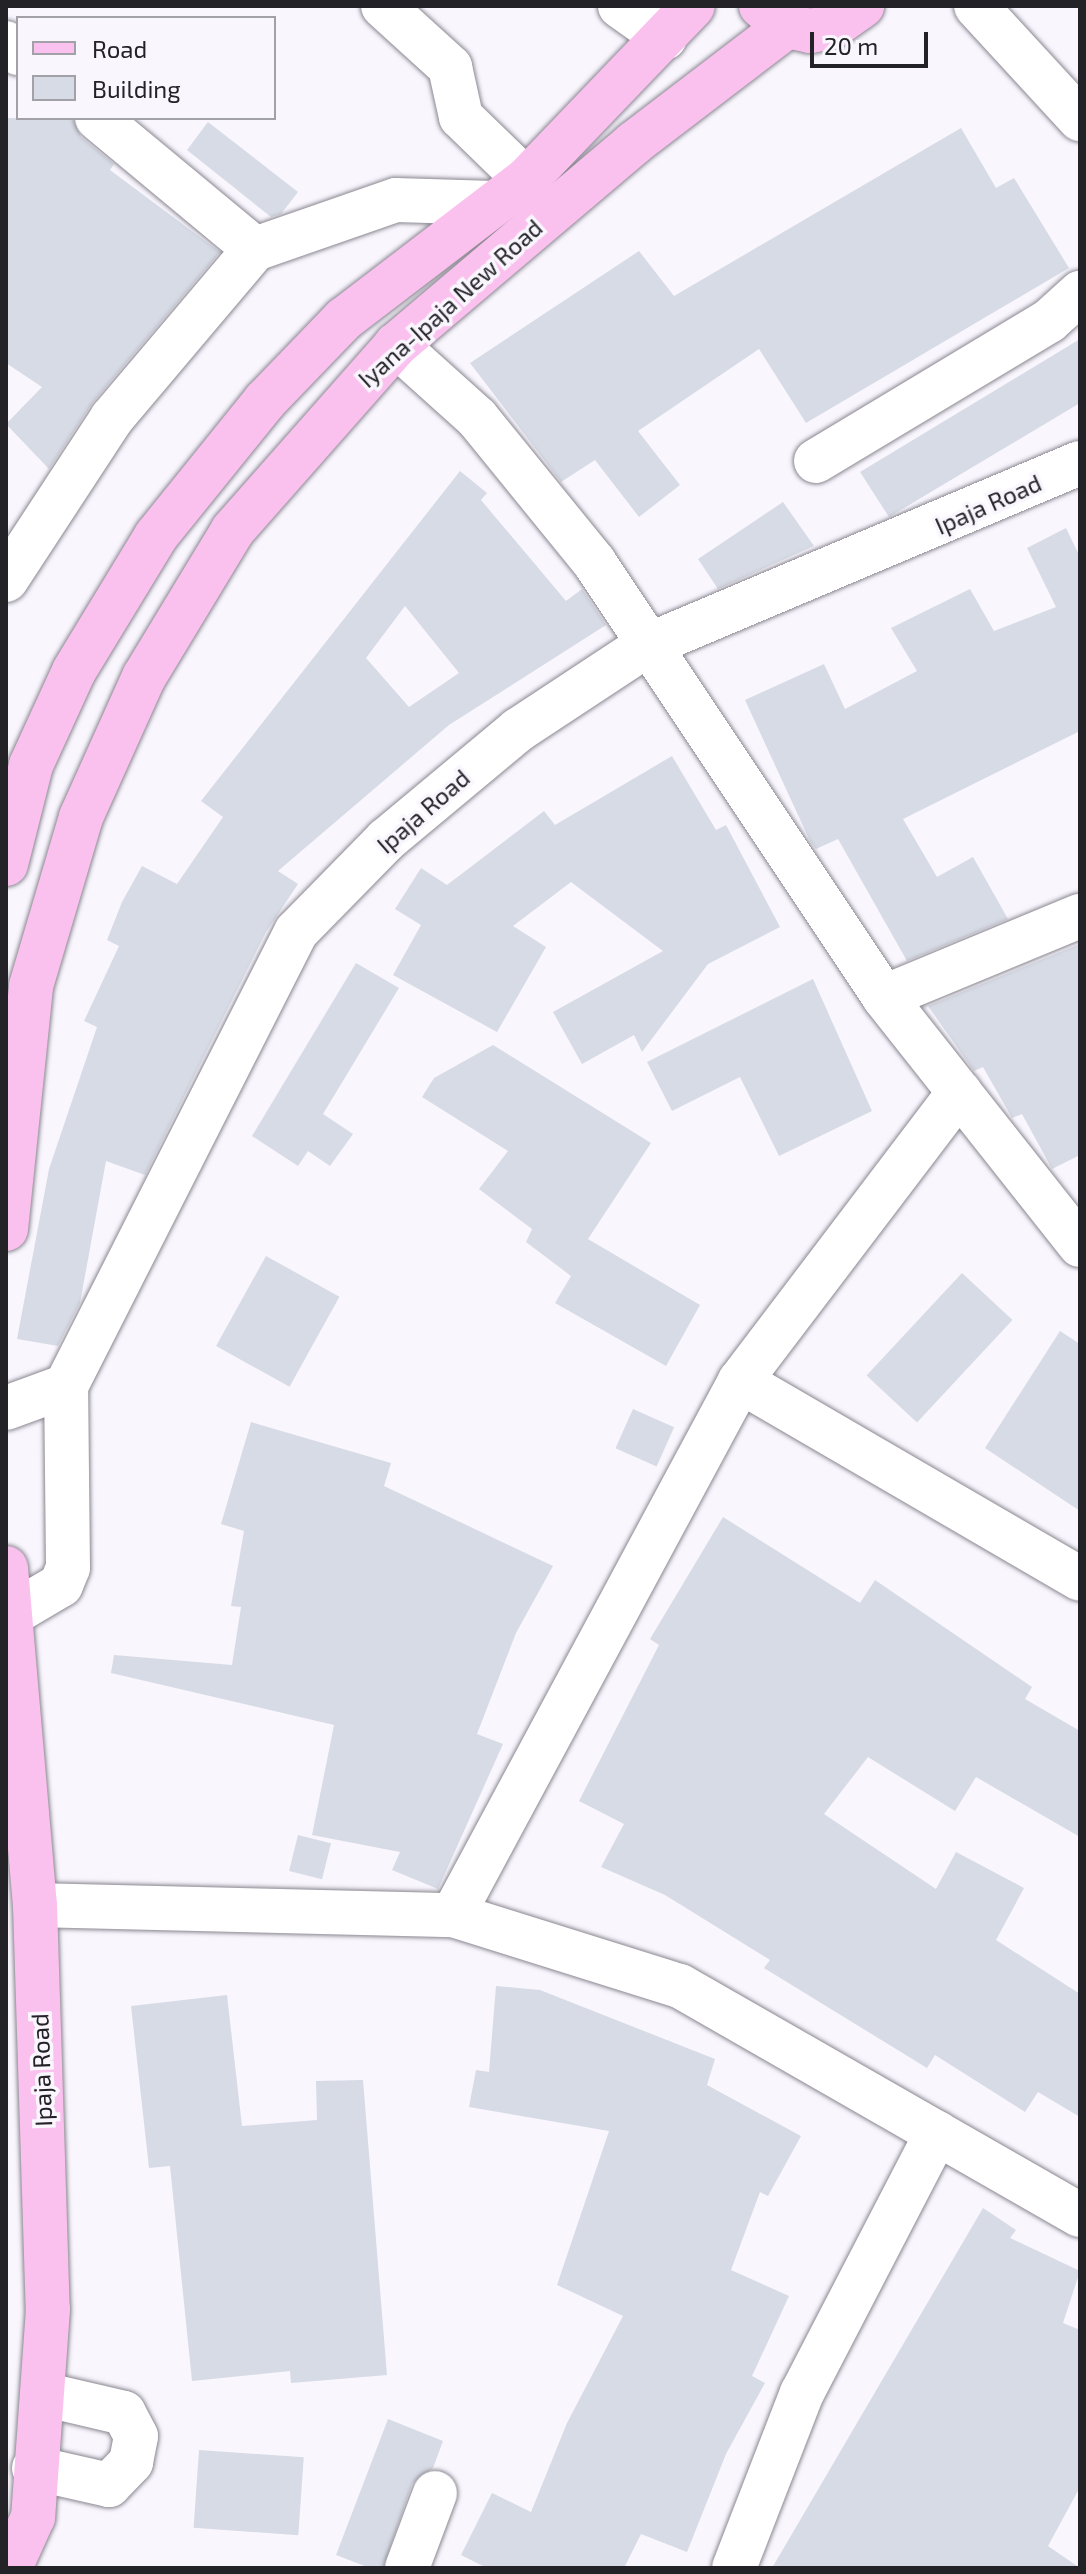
<!DOCTYPE html>
<style>
body{margin:0}
#map{position:relative;width:1086px;height:2574px;overflow:hidden;background:#f9f6fe;font-family:"Exo 2",sans-serif}
div>[style]{position:absolute}
.building>*{inset:0;background:#d7dbe5;transform-origin:0 0}
.roads{filter:drop-shadow(0 0 2px #8a8790) drop-shadow(0 0 2px #8a8790)}
.minor>*{height:44px;margin:-22px;padding:0 22px;transform-origin:22px;border-radius:22px;background:#fff}
.major>*{height:44px;margin:-22px;padding:0 22px;transform-origin:22px;border-radius:22px;background:#fbc1ee}
span{translate:-50% -50%;white-space:nowrap;text-align:center;line-height:1.15;-webkit-text-stroke:7px #f9f6fe;paint-order:stroke}
.street-label{font-size:24px;color:#232226}
.frame{position:absolute;inset:0;border:8px solid #232226;pointer-events:none}
.legend{position:absolute;left:16px;top:16px;width:260px;height:104px;box-sizing:border-box;background:#f9f6fe;border:2px solid #a3a1a8;margin:0;padding:10px 14px;list-style:none;font-size:24px;color:#232226}
.legend li{display:flex;align-items:center;gap:16px;height:40px}
.legend b{width:40px;border:2px solid #a3a1a8}
.scale{position:absolute;left:810px;top:32px;width:118px;height:36px;box-sizing:border-box;border:4px solid #232226;border-top:0;padding-left:10px;font-size:24px;line-height:28px;white-space:nowrap;color:#232226;-webkit-text-stroke:6px #f9f6fe;paint-order:stroke}
</style>
<div id="map">
<div class="building">
<div style="clip-path:polygon(6px 118px,73px 118px,81px 137px,114px 164px,110px 170px,220px 252px,93px 402px,49px 469px,6px 424px,42px 387px,6px 363px)"></div>
<div style="clip-path:polygon(208px 122px,298px 192px,281px 214px,271px 217px,187px 150px)"></div>
<div style="clip-path:polygon(961px 128px,996px 188px,1014px 178px,1069px 268px,806px 423px,759px 349px,638px 431px,680px 485px,639px 517px,595px 460px,561px 482px,470px 363px,639px 251px,674px 296px)"></div>
<div style="clip-path:polygon(1080px 339px,1080px 403px,889px 517px,860px 472px)"></div>
<div style="clip-path:polygon(evenodd,460px 471px,487px 493px,481px 500px,566px 601px,582px 589px,606px 625px,449px 725px,278px 871px,298px 884px,266px 932px,145px 1175px,106px 1161px,80px 1303px,58px 1346px,17px 1339px,49px 1169px,97px 1027px,84px 1021px,119px 946px,107px 940px,122px 902px,142px 866px,177px 884px,223px 817px,201px 801px,460px 471px,405px 606px,459px 673px,409px 707px,366px 658px,405px 606px)"></div>
<div style="clip-path:polygon(783px 502px,814px 546px,718px 589px,698px 559px)"></div>
<div style="clip-path:polygon(1066px 528px,1080px 557px,1080px 731px,903px 819px,937px 877px,973px 857px,1008px 919px,907px 961px,838px 839px,816px 849px,810px 841px,745px 700px,824px 664px,845px 709px,917px 671px,891px 628px,970px 589px,994px 631px,1056px 607px,1027px 548px)"></div>
<div style="clip-path:polygon(672px 756px,716px 830px,726px 825px,780px 927px,708px 964px,642px 1052px,634px 1035px,582px 1064px,553px 1012px,663px 951px,571px 882px,513px 926px,546px 947px,497px 1032px,393px 975px,421px 925px,395px 909px,421px 868px,447px 885px,544px 811px,555px 825px)"></div>
<div style="clip-path:polygon(1080px 944px,1080px 1155px,1052px 1169px,1022px 1114px,1012px 1118px,983px 1067px,974px 1071px,928px 1006px)"></div>
<div style="clip-path:polygon(356px 963px,399px 988px,323px 1114px,353px 1134px,330px 1166px,308px 1151px,298px 1166px,252px 1136px)"></div>
<div style="clip-path:polygon(813px 979px,872px 1111px,779px 1156px,740px 1077px,672px 1111px,647px 1062px)"></div>
<div style="clip-path:polygon(493px 1045px,651px 1143px,588px 1239px,700px 1305px,666px 1366px,555px 1303px,571px 1276px,526px 1242px,532px 1229px,479px 1189px,508px 1151px,422px 1097px,434px 1078px)"></div>
<div style="left:266px;top:1256px;width:84px;height:103px;rotate:29deg"></div>
<div style="left:962px;top:1273px;width:69px;height:140px;rotate:43deg"></div>
<div style="clip-path:polygon(1060px 1331px,1080px 1344px,1080px 1511px,985px 1448px)"></div>
<div style="left:633px;top:1409px;width:45px;height:43px;rotate:24deg"></div>
<div style="clip-path:polygon(251px 1422px,391px 1463px,384px 1486px,553px 1566px,516px 1633px,477px 1734px,503px 1744px,438px 1889px,392px 1870px,400px 1852px,312px 1835px,334px 1725px,111px 1673px,114px 1655px,232px 1665px,241px 1607px,231px 1606px,244px 1531px,221px 1524px)"></div>
<div style="clip-path:polygon(723px 1517px,860px 1603px,875px 1580px,1032px 1687px,1025px 1699px,1080px 1731px,1080px 1837px,976px 1777px,955px 1811px,868px 1757px,824px 1814px,936px 1889px,956px 1852px,1024px 1888px,996px 1940px,1080px 1994px,1080px 2117px,1038px 2092px,1025px 2112px,935px 2055px,927px 2068px,764px 1968px,770px 1960px,665px 1895px,601px 1867px,624px 1824px,579px 1801px,659px 1645px,650px 1639px)"></div>
<div style="left:298px;top:1835px;width:34px;height:37px;rotate:14deg"></div>
<div style="clip-path:polygon(496px 1986px,540px 1990px,715px 2059px,707px 2085px,801px 2136px,768px 2196px,760px 2192px,731px 2270px,789px 2296px,752px 2376px,765px 2383px,726px 2454px,687px 2552px,641px 2534px,624px 2568px,487px 2568px,461px 2555px,492px 2493px,531px 2512px,567px 2423px,623px 2316px,557px 2285px,609px 2131px,469px 2107px,476px 2070px,489px 2072px)"></div>
<div style="clip-path:polygon(227px 1995px,242px 2126px,317px 2120px,316px 2081px,363px 2080px,387px 2375px,291px 2383px,290px 2371px,192px 2381px,170px 2166px,149px 2168px,131px 2006px)"></div>
<div style="clip-path:polygon(983px 2208px,1016px 2230px,1010px 2238px,1080px 2271px,1063px 2323px,1080px 2330px,1080px 2487px,1048px 2546px,1080px 2568px,772px 2568px)"></div>
<div style="clip-path:polygon(388px 2419px,443px 2441px,433px 2468px,412px 2484px,383px 2568px,370px 2568px,336px 2555px)"></div>
<div style="left:199px;top:2450px;width:105px;height:78px;rotate:4deg"></div>
</div>
<div class="roads">
<div class="minor">
<div style="left:383px;top:6px;width:91px;rotate:42.3deg"></div>
<div style="left:450px;top:67px;width:51px;rotate:77.6deg"></div>
<div style="left:461px;top:117px;width:91px;rotate:44.1deg"></div>
<div style="left:620px;top:6px;width:55px;rotate:35.4deg"></div>
<div style="left:976px;top:6px;width:154px;rotate:47.4deg"></div>
<div style="left:6px;top:43px;width:16px;rotate:40deg"></div>
<div style="left:97px;top:118px;width:205px;rotate:39.7deg"></div>
<div style="left:396px;top:345px;width:109px;rotate:42deg"></div>
<div style="left:477px;top:418px;width:186px;rotate:50.9deg"></div>
<div style="left:594px;top:562px;width:523px;rotate:56.31deg"></div>
<div style="left:884px;top:997px;width:316px;rotate:51.7deg"></div>
<div style="left:816px;top:461px;width:272px;rotate:-31deg"></div>
<div style="left:1049px;top:321px;width:42px;rotate:-42.1deg"></div>
<div style="left:6px;top:580px;width:194px;rotate:-56.8deg"></div>
<div style="left:112px;top:418px;width:221px;rotate:-49.8deg"></div>
<div style="left:255px;top:249px;width:149px;rotate:-19.2deg"></div>
<div style="left:396px;top:200px;width:98px;rotate:1.8deg"></div>
<div style="left:884px;top:997px;width:212px;rotate:-22.5deg"></div>
<div style="left:740px;top:1381px;width:393px;rotate:30.2deg"></div>
<div style="left:6px;top:1408px;width:64px;rotate:-20.1deg"></div>
<div style="left:66px;top:1386px;width:509px;rotate:-63.13deg"></div>
<div style="left:296px;top:932px;width:129px;rotate:-45.6deg"></div>
<div style="left:386px;top:840px;width:172px;rotate:-39.8deg"></div>
<div style="left:518px;top:730px;width:151px;rotate:-33.4deg"></div>
<div style="left:644px;top:647px;width:473px;rotate:-22.9deg"></div>
<div style="left:10px;top:1615px;width:59px;rotate:-30.5deg"></div>
<div style="left:61px;top:1585px;width:18px;rotate:-68deg"></div>
<div style="left:68px;top:1568px;width:182px;rotate:-90.6deg"></div>
<div style="left:35px;top:1905px;width:418px;rotate:1.4deg"></div>
<div style="left:453px;top:1915px;width:238px;rotate:17.4deg"></div>
<div style="left:680px;top:1986px;width:461px;rotate:29.8deg"></div>
<div style="left:453px;top:1915px;width:606px;rotate:-61.74deg"></div>
<div style="left:740px;top:1381px;width:363px;rotate:-52.8deg"></div>
<div style="left:34px;top:2468px;width:77px;rotate:12.8deg"></div>
<div style="left:109px;top:2485px;width:32px;rotate:-46deg"></div>
<div style="left:131px;top:2462px;width:26px;rotate:-79deg"></div>
<div style="left:136px;top:2436px;width:26px;rotate:-118deg"></div>
<div style="left:124px;top:2413px;width:83px;rotate:-166.8deg"></div>
<div style="left:407px;top:2568px;width:80px;rotate:-69.5deg"></div>
<div style="left:734px;top:2568px;width:188px;rotate:-68.8deg"></div>
<div style="left:802px;top:2393px;width:293px;rotate:-62.6deg"></div>
</div>
<div class="major">
<div style="left:761px;top:6px;width:33px;rotate:38deg"></div>
<div style="left:787px;top:26px;width:24px;rotate:12deg"></div>
<div style="left:810px;top:31px;width:22px;rotate:-10deg"></div>
<div style="left:832px;top:27px;width:37px;rotate:-35deg"></div>
<div style="left:6px;top:864px;width:102px;rotate:-75.8deg"></div>
<div style="left:31px;top:765px;width:103px;rotate:-65.4deg"></div>
<div style="left:74px;top:671px;width:158px;rotate:-58.7deg"></div>
<div style="left:156px;top:536px;width:174px;rotate:-51.1deg"></div>
<div style="left:265px;top:401px;width:114px;rotate:-46.1deg"></div>
<div style="left:344px;top:319px;width:229px;rotate:-37.4deg"></div>
<div style="left:526px;top:180px;width:241px;rotate:-46.2deg"></div>
<div style="left:6px;top:1229px;width:244px;rotate:-84.1deg"></div>
<div style="left:31px;top:986px;width:176px;rotate:-73.5deg"></div>
<div style="left:81px;top:817px;width:154px;rotate:-65.8deg"></div>
<div style="left:144px;top:677px;width:172px;rotate:-58.8deg"></div>
<div style="left:233px;top:530px;width:247px;rotate:-48.6deg"></div>
<div style="left:396px;top:345px;width:312px;rotate:-40.3deg"></div>
<div style="left:634px;top:143px;width:193px;rotate:-37.4deg"></div>
<div style="left:6px;top:1568px;width:338px;rotate:85.1deg"></div>
<div style="left:35px;top:1905px;width:404px;rotate:88.2deg"></div>
<div style="left:48px;top:2309px;width:209px;rotate:94.1deg"></div>
<div style="left:33px;top:2517px;width:56px;rotate:114.3deg"></div>
</div>
</div>
<div class="street-label">
<span style="left:450px;top:303px;rotate:-42deg">Iyana-Ipaja New Road</span>
<span style="left:988px;top:504px;rotate:-24deg">Ipaja Road</span>
<span style="left:423px;top:811px;rotate:-41deg">Ipaja Road</span>
<span style="left:41px;top:2070px;rotate:-92deg">Ipaja Road</span>
</div>
<div class="frame"></div>
<ul class="legend">
<li><b style="height:10px;background:#fbc1ee"></b>Road</li>
<li><b style="height:22px;background:#d7dbe5"></b>Building</li>
</ul>
<div class="scale">20 m</div>
</div>
